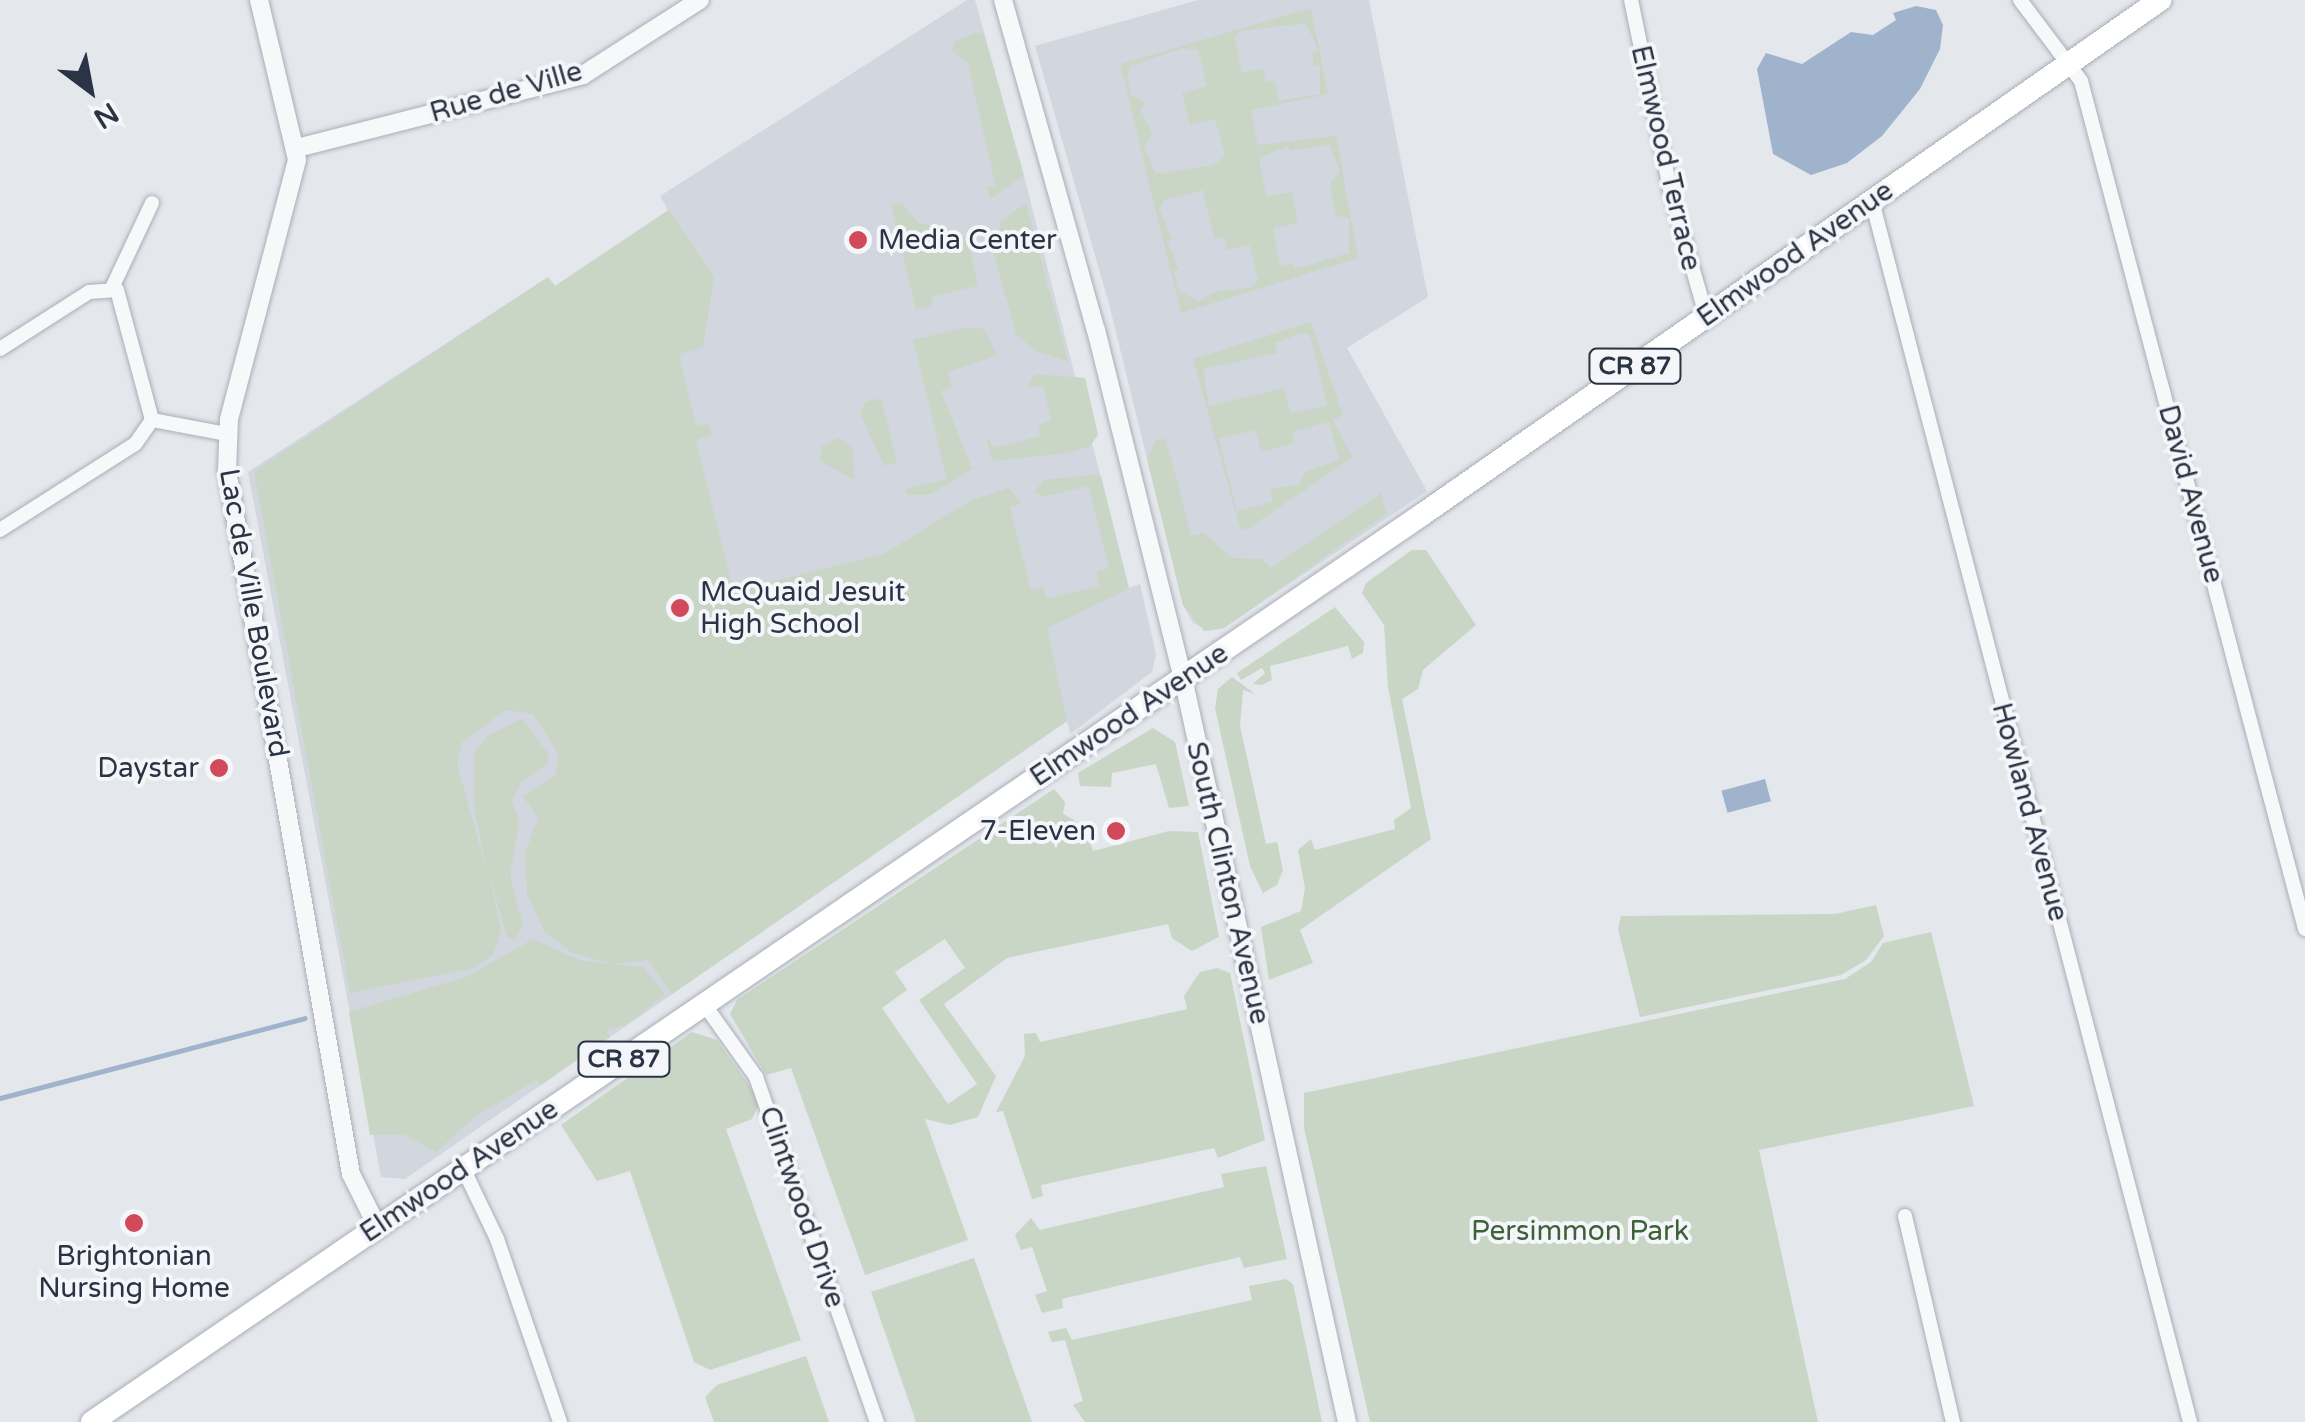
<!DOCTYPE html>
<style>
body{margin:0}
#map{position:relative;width:2305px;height:1422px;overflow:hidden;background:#e4e7ec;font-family:"Varela Round",sans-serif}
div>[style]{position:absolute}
.built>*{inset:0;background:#d2d6de}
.green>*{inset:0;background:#c9d6c5}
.water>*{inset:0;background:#9fb4cc;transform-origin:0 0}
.stream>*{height:5px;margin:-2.5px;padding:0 2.5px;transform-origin:2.5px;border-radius:2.5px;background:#9fb4cc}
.roads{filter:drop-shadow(0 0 2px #a9aeb7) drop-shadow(0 0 2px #a9aeb7)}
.minor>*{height:14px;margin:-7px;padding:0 7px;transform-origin:7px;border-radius:7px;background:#f7f8fa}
.tertiary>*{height:18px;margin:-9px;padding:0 9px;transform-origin:9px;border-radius:9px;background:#f7f8fa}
.primary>*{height:22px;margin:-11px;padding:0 11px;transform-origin:11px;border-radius:11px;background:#fff}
.dots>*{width:28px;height:28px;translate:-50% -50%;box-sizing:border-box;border:5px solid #f4f6f9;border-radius:50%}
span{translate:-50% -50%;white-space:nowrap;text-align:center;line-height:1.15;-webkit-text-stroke:8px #f4f6f9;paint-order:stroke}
.shield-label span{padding:2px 8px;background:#f4f6f9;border:2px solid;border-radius:8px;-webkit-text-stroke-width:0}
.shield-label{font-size:25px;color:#2b3445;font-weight:700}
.street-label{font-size:28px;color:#2b3445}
.poi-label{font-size:28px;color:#2b3445}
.left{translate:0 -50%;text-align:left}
.right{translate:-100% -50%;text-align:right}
.park-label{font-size:28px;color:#3f6138}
.north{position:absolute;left:40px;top:40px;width:100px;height:100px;-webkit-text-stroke:8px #f4f6f9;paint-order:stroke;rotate:148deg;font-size:28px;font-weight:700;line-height:40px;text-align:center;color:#2b3445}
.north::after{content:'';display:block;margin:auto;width:35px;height:45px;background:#2b3445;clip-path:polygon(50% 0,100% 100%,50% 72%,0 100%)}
</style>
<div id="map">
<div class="built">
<div style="clip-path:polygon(967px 0,975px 0,1024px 176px,1129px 588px,1140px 584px,1156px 654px,1152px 672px,1070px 734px,1067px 721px,405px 1179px,381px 1177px,248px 472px,548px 277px,555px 286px,668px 210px,660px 196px)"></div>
<div style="clip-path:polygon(1198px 0,1369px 0,1428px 297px,1347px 348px,1427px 491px,1224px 628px,1209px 631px,1193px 623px,1183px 605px,1109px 304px,1035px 46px)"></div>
</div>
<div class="green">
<div style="clip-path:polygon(evenodd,1311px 8px,1328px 94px,1251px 110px,1258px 145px,1336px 136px,1358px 258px,1181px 313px,1120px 64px,1311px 8px,1306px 23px,1318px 50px,1312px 52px,1314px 66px,1320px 65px,1320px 94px,1279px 101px,1275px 81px,1266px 82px,1263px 69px,1242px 73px,1235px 37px,1240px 31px,1306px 23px,1311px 8px,1183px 48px,1198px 50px,1207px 86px,1182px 93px,1190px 125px,1215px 119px,1225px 156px,1213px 165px,1156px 174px,1144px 148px,1152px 134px,1141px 110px,1145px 102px,1131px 95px,1127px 78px,1130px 66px,1183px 48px,1311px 8px,1329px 144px,1340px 171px,1330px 184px,1336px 216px,1349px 218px,1349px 253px,1294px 269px,1292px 263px,1280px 266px,1273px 228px,1298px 223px,1292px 192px,1266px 196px,1259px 158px,1288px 146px,1290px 151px,1329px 144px,1311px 8px,1203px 190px,1215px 239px,1224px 237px,1227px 250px,1249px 245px,1258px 280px,1252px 287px,1215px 292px,1198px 302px,1179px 290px,1174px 271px,1179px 269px,1167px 241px,1172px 239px,1159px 209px,1164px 200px,1203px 190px)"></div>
<div style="clip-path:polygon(978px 32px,984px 34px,1024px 176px,990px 199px,987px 185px,996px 188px,968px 64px,952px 50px,955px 41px)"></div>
<div style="clip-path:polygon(901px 203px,919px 223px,959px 231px,969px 244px,978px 286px,931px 297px,932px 306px,916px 310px,891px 205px)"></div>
<div style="clip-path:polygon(1026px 203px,1068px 361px,1035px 351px,1016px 334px,994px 254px,1001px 221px)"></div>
<div style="clip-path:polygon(669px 210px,714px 277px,703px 347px,679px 354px,696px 426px,708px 423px,712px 435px,696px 440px,731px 580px,742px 589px,884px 554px,971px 500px,1008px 488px,1022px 503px,1010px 507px,1031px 590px,1043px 587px,1047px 599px,1099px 586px,1097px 572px,1109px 568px,1089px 486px,1042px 497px,1035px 492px,1043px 480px,1093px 475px,1101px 476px,1129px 589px,1047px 628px,1067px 721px,672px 994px,648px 960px,611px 964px,571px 952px,544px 931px,527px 894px,525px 853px,538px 818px,523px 796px,555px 775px,559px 755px,533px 714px,506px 710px,463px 741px,457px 764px,486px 868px,474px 806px,474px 752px,489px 735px,522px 719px,548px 753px,549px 762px,521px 783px,512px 801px,519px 822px,510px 876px,523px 926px,514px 940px,507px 937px,489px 874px,501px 930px,493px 955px,474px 968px,350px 993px,254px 471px,548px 277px,555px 286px)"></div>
<div style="clip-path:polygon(evenodd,1311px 322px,1343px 415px,1332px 420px,1353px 457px,1246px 530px,1240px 528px,1193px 359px,1311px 322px,1301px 333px,1310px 335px,1327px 405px,1291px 414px,1284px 388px,1209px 406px,1203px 369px,1277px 353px,1275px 343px,1301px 333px,1311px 322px,1329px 422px,1339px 460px,1304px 472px,1299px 485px,1270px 489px,1273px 502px,1237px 511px,1219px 439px,1255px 430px,1262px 452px,1295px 443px,1292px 432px,1329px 422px)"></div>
<div style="clip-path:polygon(967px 327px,984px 329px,997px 355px,948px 372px,951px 387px,941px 391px,972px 469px,931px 494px,907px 495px,905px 489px,947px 479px,913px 340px)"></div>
<div style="clip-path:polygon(1035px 374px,1085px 378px,1098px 435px,1090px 446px,1067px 453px,992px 461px,986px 437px,994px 448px,1040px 436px,1038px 425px,1051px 421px,1043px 386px,1028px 386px)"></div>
<div style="clip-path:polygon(881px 398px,897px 462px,884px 466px,860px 413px,865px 402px)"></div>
<div style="clip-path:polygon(838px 438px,853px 448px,854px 480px,820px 461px,822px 446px)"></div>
<div style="clip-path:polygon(1166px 439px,1191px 536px,1204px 533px,1232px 558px,1262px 559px,1271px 568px,1381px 493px,1387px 513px,1224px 628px,1204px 631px,1183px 605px,1147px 459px,1156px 440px)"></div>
<div style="clip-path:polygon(1412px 550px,1426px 550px,1476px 625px,1423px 670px,1418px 689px,1402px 699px,1431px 839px,1300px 930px,1313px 963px,1269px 980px,1261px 927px,1301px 911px,1305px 888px,1298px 850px,1311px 839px,1315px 850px,1395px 829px,1394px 820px,1411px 808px,1388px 687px,1384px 625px,1362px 593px,1366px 583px)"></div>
<div style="clip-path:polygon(1335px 607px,1364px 642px,1363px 653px,1352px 659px,1348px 646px,1270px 666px,1272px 680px,1262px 685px,1253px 684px,1265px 673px,1262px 668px,1241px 680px,1237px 673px)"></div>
<div style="clip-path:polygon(1232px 677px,1255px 694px,1243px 690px,1240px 726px,1266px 844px,1277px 842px,1283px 870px,1277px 885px,1263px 893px,1250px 866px,1215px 708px,1218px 689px)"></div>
<div style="clip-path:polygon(1153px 728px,1175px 742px,1189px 806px,1169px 808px,1156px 764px,1112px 773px,1111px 787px,1080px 786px,1078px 773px)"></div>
<div style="clip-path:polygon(evenodd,1054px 789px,1065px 802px,1063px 814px,1086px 827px,1093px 851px,1169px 831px,1198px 832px,1219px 937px,1192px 951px,1172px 938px,1168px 924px,1007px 958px,944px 1004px,996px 1076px,978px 1117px,950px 1125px,925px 1119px,968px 1240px,865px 1275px,791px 1068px,766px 1075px,730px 1014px,737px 1000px,1054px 789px,945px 939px,965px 968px,919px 1000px,977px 1084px,948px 1104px,882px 1008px,907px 990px,895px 972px,945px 939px)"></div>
<div style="clip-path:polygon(1876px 905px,1884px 936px,1866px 960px,1841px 975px,1640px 1017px,1618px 929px,1621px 916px,1835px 914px)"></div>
<div style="clip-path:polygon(1931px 932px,1974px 1106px,1759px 1150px,1818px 1422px,1370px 1422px,1304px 1128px,1304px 1093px,1845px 979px,1871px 962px,1883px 943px)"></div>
<div style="clip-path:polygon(533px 939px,582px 961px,644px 967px,665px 995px,625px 1025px,606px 1030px,610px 1037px,541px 1085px,536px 1080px,475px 1117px,436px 1152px,405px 1135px,370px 1135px,349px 1012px,466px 977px)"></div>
<div style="clip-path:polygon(1217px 968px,1230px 973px,1265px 1140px,1218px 1158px,1214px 1148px,1041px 1185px,1043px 1196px,1032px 1199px,1003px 1111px,996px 1112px,1025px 1056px,1024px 1034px,1036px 1033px,1040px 1042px,1187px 1009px,1184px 996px,1200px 972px)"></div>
<div style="clip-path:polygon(692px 1032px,717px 1040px,760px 1101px,752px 1119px,726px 1129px,801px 1340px,710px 1370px,694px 1362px,630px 1171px,597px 1181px,561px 1125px)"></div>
<div style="clip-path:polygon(1266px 1166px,1287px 1259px,1244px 1268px,1240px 1257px,1062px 1299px,1063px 1308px,1042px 1313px,1035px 1295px,1047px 1291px,1032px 1247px,1021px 1250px,1015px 1235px,1031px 1218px,1040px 1230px,1224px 1187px,1221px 1174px)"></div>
<div style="clip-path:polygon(974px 1258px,1032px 1422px,916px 1422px,871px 1292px)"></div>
<div style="clip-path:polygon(1286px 1279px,1293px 1284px,1322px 1422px,1085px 1422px,1073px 1405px,1083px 1401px,1065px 1340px,1052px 1342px,1048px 1332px,1066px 1328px,1072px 1340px,1252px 1300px,1249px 1286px)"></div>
<div style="clip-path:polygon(806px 1356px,829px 1422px,714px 1422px,705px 1397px,717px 1385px)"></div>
</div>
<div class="water">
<div style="clip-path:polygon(1916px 6px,1936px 10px,1943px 25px,1940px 49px,1920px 89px,1882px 136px,1847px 163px,1811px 175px,1773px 154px,1757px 69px,1766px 53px,1802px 64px,1851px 32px,1873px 35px,1896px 20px,1893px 13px)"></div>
<div style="left:1765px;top:779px;width:23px;height:45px;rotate:75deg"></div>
</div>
<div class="stream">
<div style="left:0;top:1098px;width:315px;rotate:-14.7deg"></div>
</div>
<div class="roads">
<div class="minor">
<div style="left:1631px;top:0;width:197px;rotate:78.3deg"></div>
<div style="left:1671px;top:193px;width:127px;rotate:74deg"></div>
<div style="left:2020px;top:0;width:101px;rotate:53deg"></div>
<div style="left:2081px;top:81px;width:877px;rotate:75.2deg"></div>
<div style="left:1872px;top:201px;width:1262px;rotate:75.4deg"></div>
<div style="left:112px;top:288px;width:94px;rotate:-64.8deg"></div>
<div style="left:0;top:349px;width:106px;rotate:-32.6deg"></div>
<div style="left:89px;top:292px;width:28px;rotate:-4deg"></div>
<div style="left:117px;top:290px;width:135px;rotate:74.9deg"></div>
<div style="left:152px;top:420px;width:29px;rotate:125deg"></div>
<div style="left:135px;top:444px;width:160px;rotate:147.5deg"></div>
<div style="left:152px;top:420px;width:76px;rotate:10.6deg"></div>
<div style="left:704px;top:1004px;width:90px;rotate:54.5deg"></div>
<div style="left:756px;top:1077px;width:366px;rotate:70.7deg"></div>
<div style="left:463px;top:1168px;width:79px;rotate:64.4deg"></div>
<div style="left:497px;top:1239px;width:194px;rotate:71deg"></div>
<div style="left:1905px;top:1216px;width:212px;rotate:76.9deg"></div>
</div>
<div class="tertiary">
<div style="left:259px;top:0;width:164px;rotate:76.6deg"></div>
<div style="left:297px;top:160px;width:268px;rotate:104.7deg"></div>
<div style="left:229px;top:419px;width:52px;rotate:92.2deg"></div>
<div style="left:227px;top:471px;width:714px;rotate:80deg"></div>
<div style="left:351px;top:1174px;width:58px;rotate:63.4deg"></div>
<div style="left:1003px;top:0;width:343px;rotate:74.3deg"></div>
<div style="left:1096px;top:330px;width:359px;rotate:76deg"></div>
<div style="left:1183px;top:678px;width:762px;rotate:77.57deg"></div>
<div style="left:297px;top:148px;width:295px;rotate:-14.3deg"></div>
<div style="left:583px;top:75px;width:139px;rotate:-32.7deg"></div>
</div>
<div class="primary">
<div style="left:92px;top:1422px;width:1611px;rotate:-34.3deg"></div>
<div style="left:1423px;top:514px;width:899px;rotate:-34.89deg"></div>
</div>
</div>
<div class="dots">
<div style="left:858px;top:240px;background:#d1495b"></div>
<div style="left:680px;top:608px;background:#d1495b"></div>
<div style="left:219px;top:768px;background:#d1495b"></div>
<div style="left:1116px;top:831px;background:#d1495b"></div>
<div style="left:134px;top:1223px;background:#d1495b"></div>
</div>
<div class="shield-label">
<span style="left:1635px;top:366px">CR 87</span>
<span style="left:624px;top:1059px">CR 87</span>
</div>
<div class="street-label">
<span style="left:506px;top:92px;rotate:-16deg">Rue de Ville</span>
<span style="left:1666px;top:158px;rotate:77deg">Elmwood Terrace</span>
<span style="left:1795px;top:254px;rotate:-35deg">Elmwood Avenue</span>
<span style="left:2191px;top:494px;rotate:75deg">David Avenue</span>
<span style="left:254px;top:613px;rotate:80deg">Lac de Ville Boulevard</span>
<span style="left:1129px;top:715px;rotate:-34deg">Elmwood Avenue</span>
<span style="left:2030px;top:812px;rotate:75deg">Howland Avenue</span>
<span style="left:1228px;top:883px;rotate:77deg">South Clinton Avenue</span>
<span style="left:459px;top:1171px;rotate:-34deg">Elmwood Avenue</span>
<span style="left:802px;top:1207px;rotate:71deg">Clintwood Drive</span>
</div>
<div class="poi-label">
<span class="left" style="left:878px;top:240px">Media Center</span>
<span class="left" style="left:700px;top:608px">McQuaid Jesuit<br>High School</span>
<span class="right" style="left:199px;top:768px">Daystar</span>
<span class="right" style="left:1096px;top:831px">7-Eleven</span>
<span style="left:134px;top:1272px">Brightonian<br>Nursing Home</span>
</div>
<div class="park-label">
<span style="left:1580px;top:1231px">Persimmon Park</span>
</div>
<div class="north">N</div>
</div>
